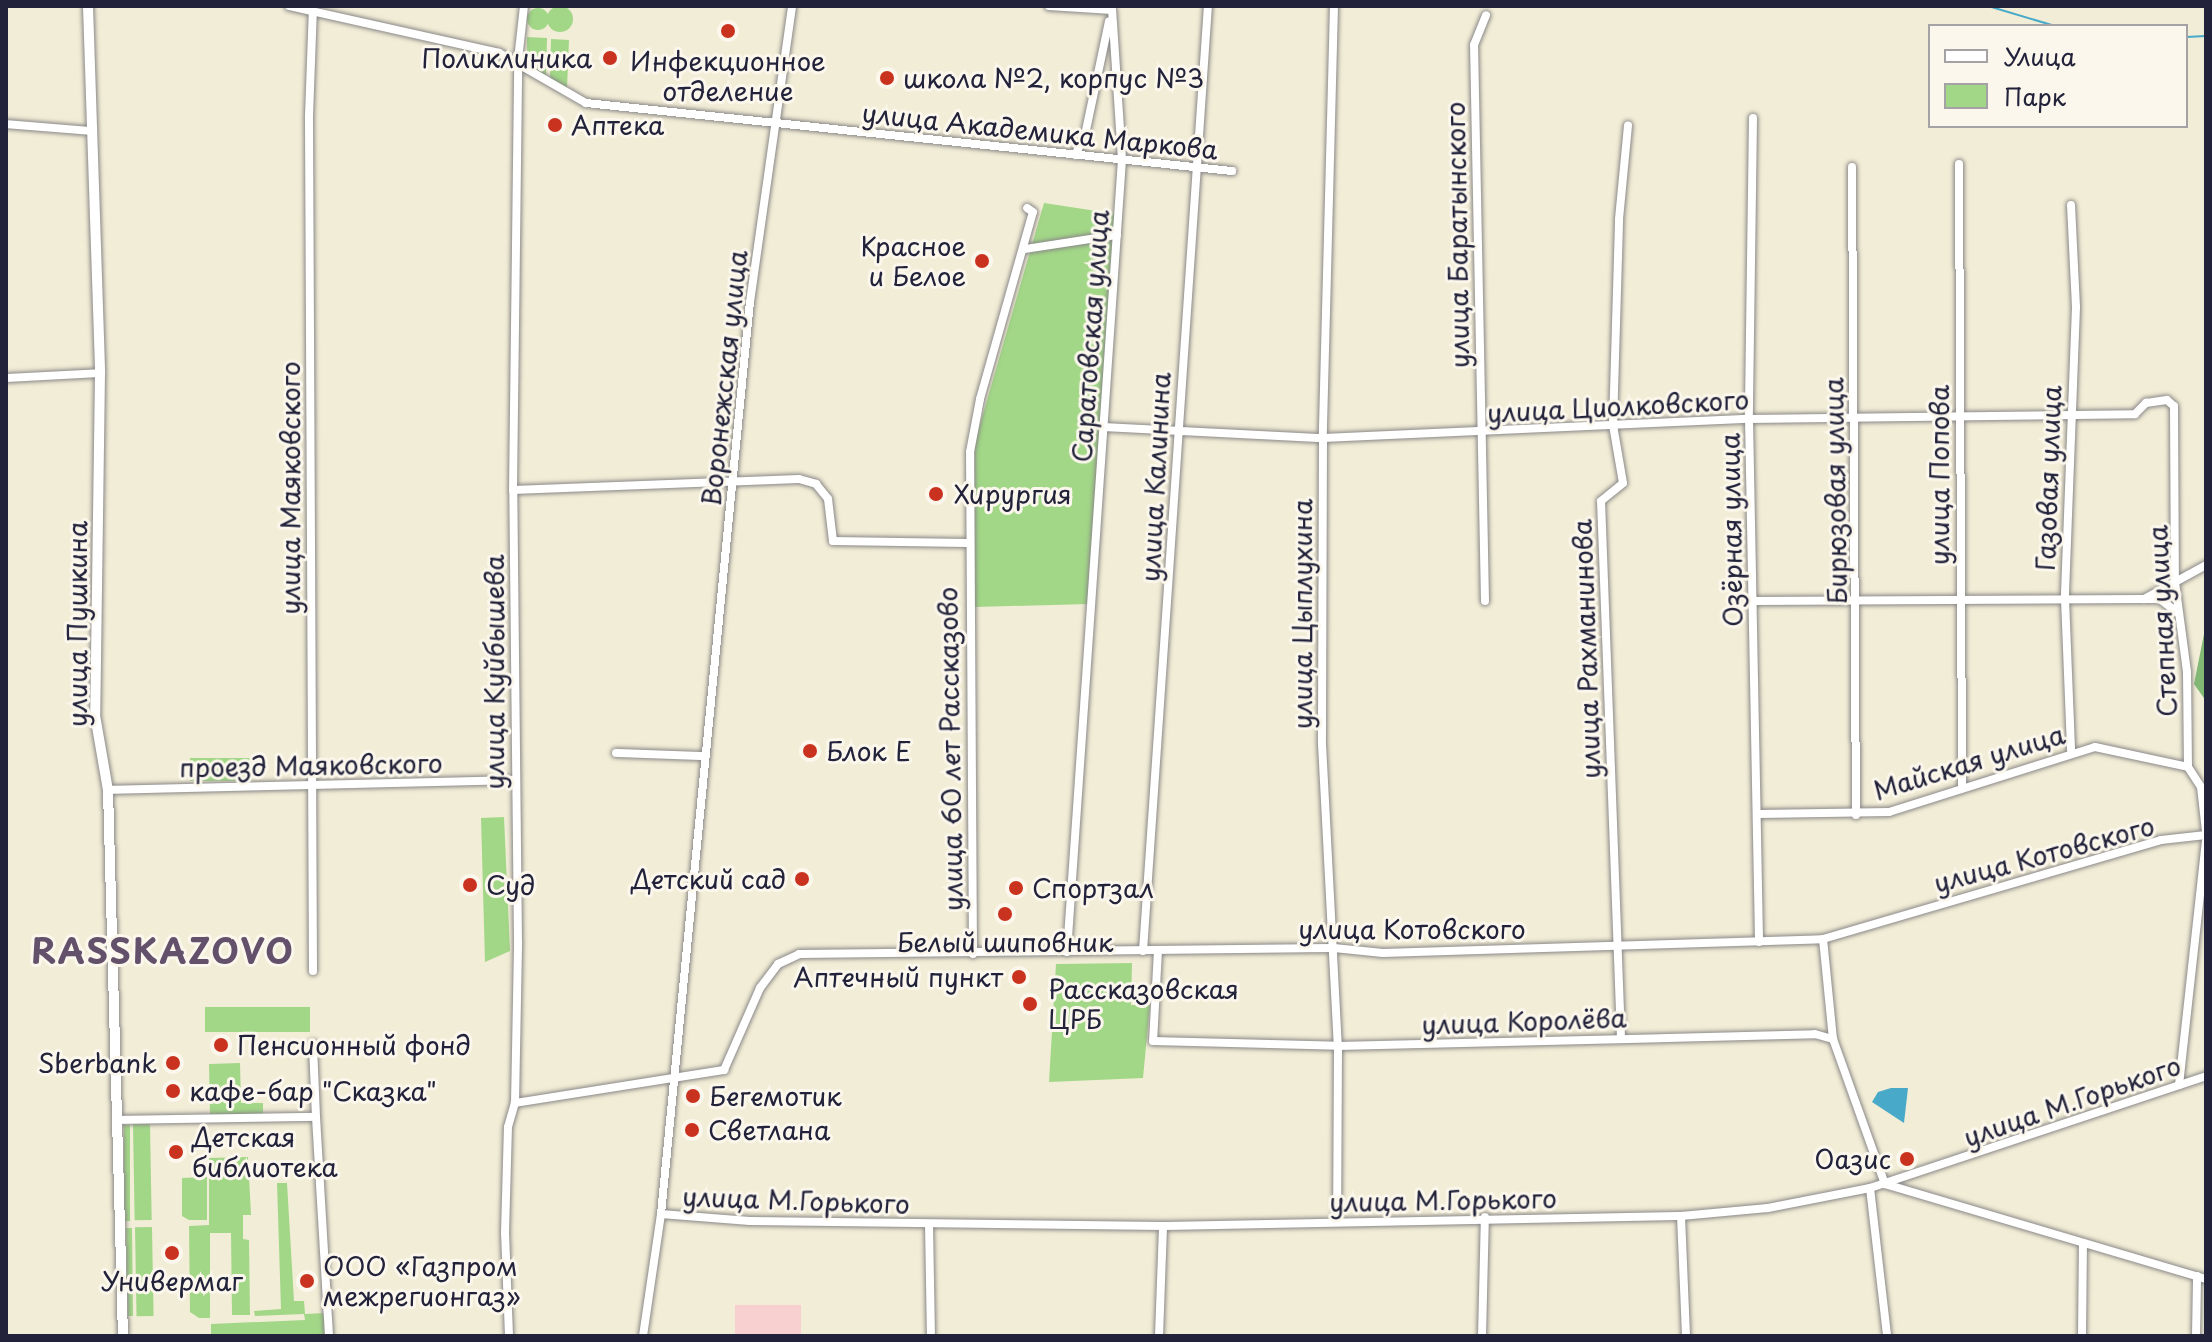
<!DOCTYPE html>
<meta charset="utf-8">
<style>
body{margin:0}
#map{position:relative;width:2212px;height:1342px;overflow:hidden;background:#f2edd6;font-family:"Playpen Sans",sans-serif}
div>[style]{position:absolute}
.built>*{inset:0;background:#f7d0cf;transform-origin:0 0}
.green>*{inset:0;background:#a2d787;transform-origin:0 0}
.round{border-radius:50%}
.forest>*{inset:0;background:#81b874}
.water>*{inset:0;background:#49a9c8}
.stream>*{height:2px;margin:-1px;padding:0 1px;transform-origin:1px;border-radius:1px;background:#49a9c8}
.roads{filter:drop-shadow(0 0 2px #8a8888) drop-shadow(0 0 2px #8a8888)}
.minor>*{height:8px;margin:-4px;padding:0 4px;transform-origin:4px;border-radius:4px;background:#fff}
.major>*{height:10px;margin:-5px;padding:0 5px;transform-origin:5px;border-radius:5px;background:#fff}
.dots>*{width:22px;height:22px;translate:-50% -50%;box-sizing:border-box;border:4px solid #fbf7ec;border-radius:50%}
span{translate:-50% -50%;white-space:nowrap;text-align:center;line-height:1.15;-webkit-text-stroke:6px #fbf7ec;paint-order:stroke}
.poi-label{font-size:26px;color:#22223b}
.right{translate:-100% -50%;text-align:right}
.left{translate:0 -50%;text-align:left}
.street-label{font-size:26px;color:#22223b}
.district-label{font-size:34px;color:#63506b;font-weight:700;letter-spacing:2px}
.frame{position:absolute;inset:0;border:8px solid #22223b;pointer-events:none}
.legend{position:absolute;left:1928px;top:24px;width:260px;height:104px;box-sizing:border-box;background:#fbf7ec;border:2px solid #a4a2a5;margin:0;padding:10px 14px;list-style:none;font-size:24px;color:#22223b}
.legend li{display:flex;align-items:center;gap:16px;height:40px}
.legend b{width:40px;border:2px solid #a4a2a5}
</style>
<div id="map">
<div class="built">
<div style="left:735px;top:1305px;width:66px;height:31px"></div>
</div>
<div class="green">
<div class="round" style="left:547px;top:6px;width:26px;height:26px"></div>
<div class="round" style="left:527px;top:8px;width:22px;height:22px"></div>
<div style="clip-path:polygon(527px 37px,547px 38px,546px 76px,527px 63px)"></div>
<div style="clip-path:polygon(551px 39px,569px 40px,567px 88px,550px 79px)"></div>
<div style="clip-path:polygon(1044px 203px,1116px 214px,1089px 604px,975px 607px,975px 442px)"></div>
<div style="left:252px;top:758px;width:23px;height:62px;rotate:90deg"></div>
<div style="clip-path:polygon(504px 817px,510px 951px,485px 962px,481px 818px)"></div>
<div style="clip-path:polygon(1132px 963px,1131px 1005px,1150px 1005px,1143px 1078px,1049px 1082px,1056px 964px)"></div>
<div style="left:205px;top:1007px;width:105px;height:25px"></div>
<div style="clip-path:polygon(240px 1063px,241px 1103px,263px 1103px,263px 1115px,210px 1116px,209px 1064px)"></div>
<div style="left:150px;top:1124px;width:96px;height:17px;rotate:89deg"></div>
<div style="left:124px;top:1125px;width:6px;height:96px"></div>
<div style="clip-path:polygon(248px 1157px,251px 1215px,243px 1215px,243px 1239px,249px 1240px,250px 1315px,232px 1315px,231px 1233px,210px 1233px,210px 1318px,199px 1318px,190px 1312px,189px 1226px,209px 1225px,209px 1158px)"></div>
<div style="clip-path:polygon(207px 1177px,207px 1220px,189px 1220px,182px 1216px,182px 1178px)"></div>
<div style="clip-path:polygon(277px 1183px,287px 1183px,294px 1301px,304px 1301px,305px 1314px,325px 1313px,326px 1336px,211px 1336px,211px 1324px,305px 1320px,304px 1314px,255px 1316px,254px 1311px,281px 1309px)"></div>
<div style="left:152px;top:1227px;width:89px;height:17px;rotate:89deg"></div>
<div style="clip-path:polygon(126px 1228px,132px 1228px,133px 1316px,128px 1316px)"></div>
</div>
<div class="forest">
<div style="clip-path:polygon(2206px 624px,2206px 701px,2194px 684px)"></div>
</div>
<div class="water">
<div style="clip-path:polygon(1891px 1088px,1908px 1088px,1904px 1123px,1872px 1102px,1878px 1092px)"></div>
</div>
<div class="stream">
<div style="left:1988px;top:6px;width:70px;rotate:16.6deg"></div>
<div style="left:2186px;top:37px;width:20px;rotate:-3deg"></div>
</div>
<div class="roads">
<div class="minor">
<div style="left:289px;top:6px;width:215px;rotate:12.6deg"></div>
<div style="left:499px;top:53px;width:100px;rotate:29.9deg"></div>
<div style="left:586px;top:103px;width:650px;rotate:6.01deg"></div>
<div style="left:1049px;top:6px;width:63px;rotate:3.6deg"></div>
<div style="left:1334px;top:6px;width:432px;rotate:91.5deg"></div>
<div style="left:1323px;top:438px;width:306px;rotate:90.2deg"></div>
<div style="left:1322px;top:744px;width:302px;rotate:87deg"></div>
<div style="left:1338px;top:1046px;width:175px;rotate:90.3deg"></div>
<div style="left:1753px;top:118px;width:301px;rotate:90.8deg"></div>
<div style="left:1749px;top:419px;width:523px;rotate:88.9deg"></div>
<div style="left:6px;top:124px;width:86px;rotate:4.7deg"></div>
<div style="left:1075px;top:155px;width:22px;rotate:-63deg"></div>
<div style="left:1085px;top:135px;width:116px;rotate:-78.1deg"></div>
<div style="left:1959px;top:164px;width:621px;rotate:89.72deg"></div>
<div style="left:1852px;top:167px;width:648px;rotate:89.65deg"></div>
<div style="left:2071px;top:205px;width:102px;rotate:87.2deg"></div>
<div style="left:2076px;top:307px;width:292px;rotate:92.2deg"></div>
<div style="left:2065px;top:599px;width:152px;rotate:87.7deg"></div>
<div style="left:1025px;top:249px;width:93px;rotate:-8.7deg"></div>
<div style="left:6px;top:378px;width:94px;rotate:-3deg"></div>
<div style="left:1103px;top:427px;width:220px;rotate:2.9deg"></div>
<div style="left:1323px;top:438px;width:426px;rotate:-2.6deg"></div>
<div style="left:1749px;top:419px;width:386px;rotate:-0.7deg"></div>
<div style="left:2135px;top:414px;width:16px;rotate:-45deg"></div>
<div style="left:2146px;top:403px;width:21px;rotate:-8deg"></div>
<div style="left:2167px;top:400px;width:9px;rotate:41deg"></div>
<div style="left:2174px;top:406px;width:176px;rotate:89.7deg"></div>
<div style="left:2175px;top:582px;width:91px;rotate:82.4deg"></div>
<div style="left:2187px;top:672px;width:95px;rotate:89.4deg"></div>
<div style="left:2188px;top:767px;width:24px;rotate:57deg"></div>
<div style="left:2201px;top:787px;width:44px;rotate:83.5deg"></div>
<div style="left:513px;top:490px;width:286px;rotate:-2.2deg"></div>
<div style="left:799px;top:479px;width:18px;rotate:16deg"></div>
<div style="left:816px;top:484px;width:19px;rotate:51deg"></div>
<div style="left:828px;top:499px;width:42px;rotate:83.2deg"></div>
<div style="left:833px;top:541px;width:134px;rotate:0.9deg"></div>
<div style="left:2145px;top:599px;width:15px"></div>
<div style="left:2160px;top:599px;width:24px;rotate:38deg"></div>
<div style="left:1485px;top:601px;width:556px;rotate:-91.13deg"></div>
<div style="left:1474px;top:45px;width:32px;rotate:-68deg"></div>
<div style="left:1752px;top:601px;width:392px;rotate:-0.3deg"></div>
<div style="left:2144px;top:599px;width:71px;rotate:-28.7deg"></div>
<div style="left:616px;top:753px;width:87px;rotate:2deg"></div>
<div style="left:108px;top:790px;width:406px;rotate:-1.4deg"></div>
<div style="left:1759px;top:814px;width:130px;rotate:-0.9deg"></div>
<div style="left:1889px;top:812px;width:216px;rotate:-17.5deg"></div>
<div style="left:2095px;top:747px;width:95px;rotate:12.1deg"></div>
<div style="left:1823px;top:939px;width:100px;rotate:84.3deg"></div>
<div style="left:1158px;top:950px;width:91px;rotate:93.1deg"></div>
<div style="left:1153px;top:1041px;width:185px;rotate:1.5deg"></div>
<div style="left:1338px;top:1046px;width:477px;rotate:-1.4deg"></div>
<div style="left:1815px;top:1034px;width:19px;rotate:16deg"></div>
<div style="left:1833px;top:1039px;width:154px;rotate:70.3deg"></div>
<div style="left:1885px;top:1184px;width:335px;rotate:16.5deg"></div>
<div style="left:1143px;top:951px;width:947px;rotate:-86.07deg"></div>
<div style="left:1067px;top:952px;width:795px;rotate:-86.03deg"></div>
<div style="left:1122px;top:159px;width:149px;rotate:-93.8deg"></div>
<div style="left:973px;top:954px;width:502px;rotate:-90.34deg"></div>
<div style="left:970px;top:452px;width:54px;rotate:-79.3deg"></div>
<div style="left:980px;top:399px;width:194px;rotate:-74.2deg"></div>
<div style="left:1033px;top:212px;width:7px;rotate:-146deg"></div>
<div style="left:313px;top:971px;width:855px;rotate:-90.27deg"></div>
<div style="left:309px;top:116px;width:108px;rotate:-87.9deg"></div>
<div style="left:1621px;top:1038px;width:537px;rotate:-92.13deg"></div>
<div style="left:1601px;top:501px;width:28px;rotate:-39deg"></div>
<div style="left:1623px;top:483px;width:59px;rotate:-99.8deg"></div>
<div style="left:1613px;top:425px;width:206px;rotate:-88.3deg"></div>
<div style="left:1619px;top:219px;width:94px;rotate:-84.5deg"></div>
<div style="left:2179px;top:1085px;width:245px;rotate:-83.7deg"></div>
<div style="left:515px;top:1103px;width:212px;rotate:-9deg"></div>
<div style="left:724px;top:1070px;width:90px;rotate:-66.3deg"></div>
<div style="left:760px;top:988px;width:30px;rotate:-53deg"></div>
<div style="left:778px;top:964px;width:23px;rotate:-25deg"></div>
<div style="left:799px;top:954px;width:535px;rotate:-0.64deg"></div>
<div style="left:1334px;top:948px;width:49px;rotate:5.8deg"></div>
<div style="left:1383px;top:953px;width:440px;rotate:-1.8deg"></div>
<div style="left:1823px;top:939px;width:352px;rotate:-16.3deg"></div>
<div style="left:2161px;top:840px;width:45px;rotate:-6.3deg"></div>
<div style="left:316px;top:1117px;width:219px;rotate:86.6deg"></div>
<div style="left:117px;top:1120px;width:199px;rotate:-0.9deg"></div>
<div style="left:316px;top:1117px;width:73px;rotate:-92.4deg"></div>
<div style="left:1870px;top:1188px;width:149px;rotate:83.4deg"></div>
<div style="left:661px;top:1214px;width:89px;rotate:4.5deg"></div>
<div style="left:750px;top:1221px;width:413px;rotate:0.7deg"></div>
<div style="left:1163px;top:1226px;width:518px;rotate:-1.11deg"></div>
<div style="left:1681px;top:1216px;width:87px;rotate:-5.3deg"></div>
<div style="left:1768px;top:1208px;width:104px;rotate:-11.1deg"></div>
<div style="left:1870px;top:1188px;width:354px;rotate:-18.4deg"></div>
<div style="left:1681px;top:1216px;width:120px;rotate:87.6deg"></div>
<div style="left:929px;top:1224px;width:112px;rotate:89deg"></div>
<div style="left:509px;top:1336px;width:103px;rotate:-92.2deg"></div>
<div style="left:505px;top:1233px;width:106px;rotate:-88.4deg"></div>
<div style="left:508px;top:1127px;width:25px;rotate:-74deg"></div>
<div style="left:515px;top:1103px;width:161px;rotate:-88.9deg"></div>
<div style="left:518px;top:942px;width:452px;rotate:-90.6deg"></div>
<div style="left:513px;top:490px;width:430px;rotate:-89.3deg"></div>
<div style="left:518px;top:60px;width:54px;rotate:-83.7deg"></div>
<div style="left:643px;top:1336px;width:123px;rotate:-81.6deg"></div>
<div style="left:661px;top:1214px;width:916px;rotate:-84.43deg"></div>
<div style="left:750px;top:302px;width:299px;rotate:-81.9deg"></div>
<div style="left:1159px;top:1336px;width:110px;rotate:-87.9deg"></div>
<div style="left:1482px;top:1336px;width:119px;rotate:-88.6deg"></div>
<div style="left:2082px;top:1336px;width:93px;rotate:-89.4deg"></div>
<div style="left:2196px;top:1336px;width:60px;rotate:-89deg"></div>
</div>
<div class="major">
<div style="left:88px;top:6px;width:367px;rotate:88.1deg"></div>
<div style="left:100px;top:373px;width:342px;rotate:90.8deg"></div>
<div style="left:95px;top:715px;width:76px;rotate:80.2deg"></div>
<div style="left:108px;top:790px;width:546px;rotate:88.43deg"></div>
</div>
</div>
<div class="dots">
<div style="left:728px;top:31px;background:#c8321e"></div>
<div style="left:610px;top:58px;background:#c8321e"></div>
<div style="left:887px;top:78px;background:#c8321e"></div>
<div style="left:555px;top:125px;background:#c8321e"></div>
<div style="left:982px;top:261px;background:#c8321e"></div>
<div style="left:936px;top:494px;background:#c8321e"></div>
<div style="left:810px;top:751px;background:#c8321e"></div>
<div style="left:802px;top:879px;background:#c8321e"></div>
<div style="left:470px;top:885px;background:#c8321e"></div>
<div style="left:1016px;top:888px;background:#c8321e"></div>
<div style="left:1005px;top:914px;background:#c8321e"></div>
<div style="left:1019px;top:977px;background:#c8321e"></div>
<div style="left:1030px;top:1004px;background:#c8321e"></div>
<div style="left:221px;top:1045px;background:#c8321e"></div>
<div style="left:173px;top:1063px;background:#c8321e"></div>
<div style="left:173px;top:1091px;background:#c8321e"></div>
<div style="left:693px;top:1096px;background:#c8321e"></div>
<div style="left:692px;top:1130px;background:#c8321e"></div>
<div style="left:176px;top:1152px;background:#c8321e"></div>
<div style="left:1907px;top:1159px;background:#c8321e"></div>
<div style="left:172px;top:1253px;background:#c8321e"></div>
<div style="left:307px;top:1281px;background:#c8321e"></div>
</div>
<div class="poi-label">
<span class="right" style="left:592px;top:58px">Поликлиника</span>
<span style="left:728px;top:76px">Инфекционное<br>отделение</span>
<span class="left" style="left:903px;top:78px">школа №2, корпус №3</span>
<span class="left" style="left:571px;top:125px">Аптека</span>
<span class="right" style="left:966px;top:261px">Красное<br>и Белое</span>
<span class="left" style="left:954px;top:494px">Хирургия</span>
<span class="left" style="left:826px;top:751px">Блок Е</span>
<span class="right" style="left:786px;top:879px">Детский сад</span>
<span class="left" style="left:486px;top:885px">Суд</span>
<span class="left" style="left:1032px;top:888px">Спортзал</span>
<span style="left:1005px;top:942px">Белый шиповник</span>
<span class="right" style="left:1003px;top:977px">Аптечный пункт</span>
<span class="left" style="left:1048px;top:1004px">Рассказовская<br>ЦРБ</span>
<span class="left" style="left:237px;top:1045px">Пенсионный фонд</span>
<span class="right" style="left:157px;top:1063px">Sberbank</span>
<span class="left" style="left:189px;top:1091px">кафе-бар "Сказка"</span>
<span class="left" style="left:709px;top:1096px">Бегемотик</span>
<span class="left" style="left:708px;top:1130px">Светлана</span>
<span class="left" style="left:192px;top:1152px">Детская<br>библиотека</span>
<span class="right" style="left:1891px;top:1159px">Оазис</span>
<span class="left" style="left:323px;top:1281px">ООО «Газпром<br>межрегионгаз»</span>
<span style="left:172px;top:1281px">Универмаг</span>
</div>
<div class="street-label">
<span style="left:1040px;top:131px;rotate:6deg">улица Академика Маркова</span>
<span style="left:1457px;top:235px;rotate:-91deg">улица Баратынского</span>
<span style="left:1090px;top:336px;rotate:-86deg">Саратовская улица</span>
<span style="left:724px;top:378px;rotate:-84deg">Воронежская улица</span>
<span style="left:1618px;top:406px;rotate:-3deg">улица Циолковского</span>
<span style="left:1939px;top:475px;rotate:-90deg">улица Попова</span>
<span style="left:1155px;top:477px;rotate:-87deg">улица Калинина</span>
<span style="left:2048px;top:478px;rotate:-88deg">Газовая улица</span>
<span style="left:290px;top:488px;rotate:-90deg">улица Маяковского</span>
<span style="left:1835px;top:491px;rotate:-91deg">Бирюзовая улица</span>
<span style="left:1731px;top:530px;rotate:-91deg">Озёрная улица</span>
<span style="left:1302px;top:614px;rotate:-90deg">улица Цыплухина</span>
<span style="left:2162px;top:621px;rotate:-93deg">Степная улица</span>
<span style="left:77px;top:624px;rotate:-90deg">улица Пушкина</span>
<span style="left:1586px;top:649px;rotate:-92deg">улица Рахманинова</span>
<span style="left:494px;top:672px;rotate:-90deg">улица Куйбышева</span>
<span style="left:950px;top:749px;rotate:-91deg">улица 60 лет Рассказово</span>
<span style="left:1969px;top:762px;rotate:-17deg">Майская улица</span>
<span style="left:311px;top:765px;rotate:-1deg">проезд Маяковского</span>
<span style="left:2044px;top:854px;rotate:-15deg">улица Котовского</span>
<span style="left:1412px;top:929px">улица Котовского</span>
<span style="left:1524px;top:1021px;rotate:-2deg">улица Королёва</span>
<span style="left:2072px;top:1101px;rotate:-19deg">улица М.Горького</span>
<span style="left:796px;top:1200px;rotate:2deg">улица М.Горького</span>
<span style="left:1443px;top:1200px;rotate:-1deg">улица М.Горького</span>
</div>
<div class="district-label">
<span style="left:163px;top:951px">RASSKAZOVO</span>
</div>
<div class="frame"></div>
<ul class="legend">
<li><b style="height:10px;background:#fff"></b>Улица</li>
<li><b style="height:22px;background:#a2d787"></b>Парк</li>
</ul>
</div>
